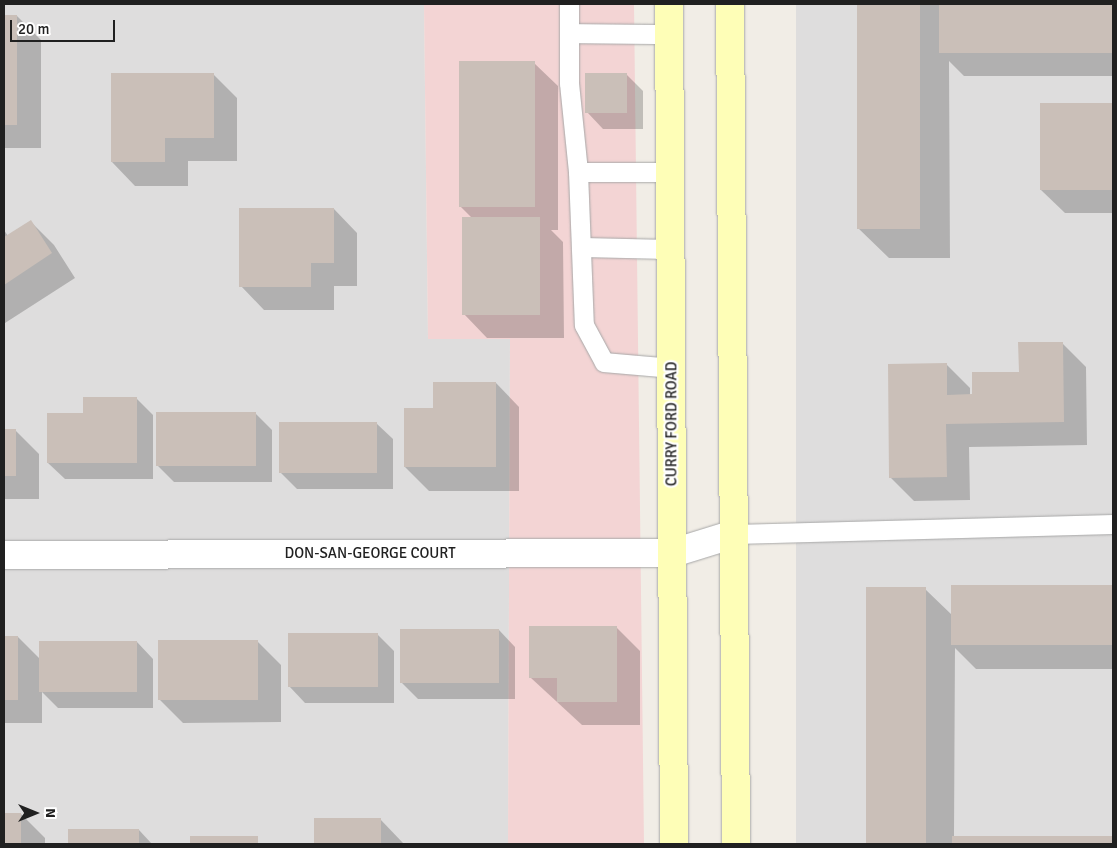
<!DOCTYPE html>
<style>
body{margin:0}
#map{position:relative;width:1117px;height:848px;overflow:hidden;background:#f1ede6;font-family:Signika,sans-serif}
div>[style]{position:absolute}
.residential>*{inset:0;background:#dedddd;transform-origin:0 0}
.commercial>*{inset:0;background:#f3d4d4}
.shadow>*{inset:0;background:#0003;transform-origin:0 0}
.building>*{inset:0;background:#cabfb8;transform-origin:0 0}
.roads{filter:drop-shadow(0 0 1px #a7a7a7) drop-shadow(0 0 1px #a7a7a7)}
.lane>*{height:19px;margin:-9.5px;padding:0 9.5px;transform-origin:9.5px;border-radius:9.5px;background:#fff}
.street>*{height:28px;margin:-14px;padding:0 14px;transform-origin:14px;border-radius:14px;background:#fff}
.secondary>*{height:28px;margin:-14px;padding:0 14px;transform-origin:14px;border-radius:14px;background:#fefeb7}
span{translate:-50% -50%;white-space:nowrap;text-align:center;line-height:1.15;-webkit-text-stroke:4.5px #fff;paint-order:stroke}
.street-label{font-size:15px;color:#202020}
.frame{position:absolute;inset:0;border:5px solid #202020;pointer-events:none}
.north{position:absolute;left:10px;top:788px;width:50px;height:50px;-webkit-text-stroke:4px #fff;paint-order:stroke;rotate:90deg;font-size:14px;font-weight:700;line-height:20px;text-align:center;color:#202020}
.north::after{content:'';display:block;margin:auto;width:18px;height:22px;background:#202020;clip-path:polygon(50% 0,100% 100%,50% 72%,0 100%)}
.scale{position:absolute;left:10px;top:20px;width:105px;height:22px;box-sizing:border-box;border:2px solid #202020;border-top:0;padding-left:6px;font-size:15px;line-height:18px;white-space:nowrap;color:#202020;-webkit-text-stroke:4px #fff;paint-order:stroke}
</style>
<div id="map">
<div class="residential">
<div style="clip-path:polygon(4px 4px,424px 4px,428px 339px,510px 339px,508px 844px,4px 844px)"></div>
<div style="left:796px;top:4px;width:317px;height:840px"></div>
</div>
<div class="commercial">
<div style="clip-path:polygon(424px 4px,634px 4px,644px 844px,508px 844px,510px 339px,428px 339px)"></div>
</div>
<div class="shadow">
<div style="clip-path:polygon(858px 4px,1113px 4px,1113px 76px,964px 76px,949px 61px,950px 258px,889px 258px,859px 229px)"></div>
<div style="clip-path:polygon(4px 16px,17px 16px,41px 40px,41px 148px,4px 148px)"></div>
<div style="clip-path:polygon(534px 63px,558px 86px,558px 230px,551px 230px,563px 242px,564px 338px,487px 338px,464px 314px,473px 219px,460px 206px)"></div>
<div style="clip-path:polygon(213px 74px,237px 98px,237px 161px,188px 161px,188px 186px,135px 186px,112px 162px)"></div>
<div style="clip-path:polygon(626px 74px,643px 91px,643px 129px,603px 129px,587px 112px)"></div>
<div style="clip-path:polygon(1041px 104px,1113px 104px,1113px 213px,1065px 213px,1041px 190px)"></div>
<div style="clip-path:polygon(334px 209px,357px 233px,357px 286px,334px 286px,334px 310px,264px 310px,241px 286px)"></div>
<div style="clip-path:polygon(31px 222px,54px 245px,75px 278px,5px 323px,4px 230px,8px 236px)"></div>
<div style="clip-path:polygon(1062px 343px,1086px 367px,1087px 445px,969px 447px,970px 500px,914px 501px,890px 477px,946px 364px,970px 388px,970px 396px,1020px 373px)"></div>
<div style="clip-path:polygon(496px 383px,519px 407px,519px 491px,429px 491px,405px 467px,435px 410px)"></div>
<div style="clip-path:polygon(136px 398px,153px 415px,153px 479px,65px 479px,48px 463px,84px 415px)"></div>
<div style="clip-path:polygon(256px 414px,272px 430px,272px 482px,174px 482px,157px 465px)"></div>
<div style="clip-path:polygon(376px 423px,393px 439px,393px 489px,297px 489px,281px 473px)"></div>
<div style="clip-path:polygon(4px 430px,15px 430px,39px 454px,39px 499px,4px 499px)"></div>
<div style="clip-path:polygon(952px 586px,1113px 586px,1113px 669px,976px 669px,955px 648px,954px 837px,1113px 837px,1113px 844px,867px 844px,867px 589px,925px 589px,952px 615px)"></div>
<div style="clip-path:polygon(616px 627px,640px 651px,640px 725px,582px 725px,531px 678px)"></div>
<div style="clip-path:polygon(499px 630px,515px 647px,515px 699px,418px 699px,401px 682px)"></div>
<div style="clip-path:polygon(377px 634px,394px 651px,394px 703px,305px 703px,289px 686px)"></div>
<div style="clip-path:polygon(4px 637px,18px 637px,41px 660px,137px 642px,153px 659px,153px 708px,58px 708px,42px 692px,42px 723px,4px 723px)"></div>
<div style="clip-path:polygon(257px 641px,281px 665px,281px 722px,183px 723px,159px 699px)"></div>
<div style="clip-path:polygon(4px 814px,21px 814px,45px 838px,45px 844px,4px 844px)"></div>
<div style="clip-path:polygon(315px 819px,380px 819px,404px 844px,315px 844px)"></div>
<div style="clip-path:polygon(69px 830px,139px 830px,152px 844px,69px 844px)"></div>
<div style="left:191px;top:837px;width:67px;height:7px"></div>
</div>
<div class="building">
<div style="left:857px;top:4px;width:63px;height:225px"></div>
<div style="left:939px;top:4px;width:174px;height:49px"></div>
<div style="left:4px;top:15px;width:13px;height:110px"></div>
<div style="left:459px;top:61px;width:76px;height:146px"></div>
<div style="clip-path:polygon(111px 73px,214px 73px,214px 138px,165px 138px,165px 162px,111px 162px)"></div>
<div style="left:585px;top:73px;width:42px;height:40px"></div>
<div style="left:1040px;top:103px;width:73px;height:87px"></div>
<div style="clip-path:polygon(239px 208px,334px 208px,334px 263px,311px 263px,311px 287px,239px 287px)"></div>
<div style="left:462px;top:217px;width:78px;height:98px"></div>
<div style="clip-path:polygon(31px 220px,52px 253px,4px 285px,4px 237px)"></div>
<div style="clip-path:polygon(1018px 342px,1063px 342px,1064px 422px,946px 424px,947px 477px,889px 478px,888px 364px,947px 363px,947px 395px,972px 394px,972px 372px,1019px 372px)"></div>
<div style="clip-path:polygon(433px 382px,496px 382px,496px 467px,404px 467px,404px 408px,433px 408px)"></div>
<div style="clip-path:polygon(83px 397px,137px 397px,137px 463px,47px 463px,47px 413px,83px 413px)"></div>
<div style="left:156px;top:412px;width:100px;height:54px"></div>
<div style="left:279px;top:422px;width:98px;height:51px"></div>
<div style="left:4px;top:429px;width:12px;height:47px"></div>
<div style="left:951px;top:585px;width:162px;height:60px"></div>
<div style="left:866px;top:587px;width:60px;height:257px"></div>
<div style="clip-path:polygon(529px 626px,617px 626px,617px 702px,557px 702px,557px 678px,529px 678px)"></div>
<div style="left:400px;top:629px;width:99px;height:54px"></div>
<div style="left:288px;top:633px;width:90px;height:54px"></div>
<div style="left:4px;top:636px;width:14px;height:64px"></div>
<div style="left:158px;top:640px;width:100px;height:60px"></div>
<div style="left:39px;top:641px;width:98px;height:51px"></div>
<div style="left:4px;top:813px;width:17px;height:31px"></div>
<div style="left:314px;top:818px;width:67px;height:26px"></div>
<div style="left:68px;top:829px;width:71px;height:15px"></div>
<div style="left:190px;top:836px;width:68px;height:8px"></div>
<div style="left:952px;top:836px;width:161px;height:8px"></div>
</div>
<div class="roads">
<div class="lane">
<div style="left:569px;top:4px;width:79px;rotate:90deg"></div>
<div style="left:569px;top:83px;width:89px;rotate:84.2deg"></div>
<div style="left:578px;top:172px;width:92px"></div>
<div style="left:569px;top:33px;width:100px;rotate:0.6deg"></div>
<div style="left:578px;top:172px;width:153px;rotate:87.8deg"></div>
<div style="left:584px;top:325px;width:42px;rotate:61.6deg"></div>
<div style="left:604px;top:362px;width:68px;rotate:5deg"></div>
<div style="left:581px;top:247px;width:89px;rotate:1.3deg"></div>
<div style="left:734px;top:534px;width:379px;rotate:-1.5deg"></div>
</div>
<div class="street">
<div style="left:4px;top:555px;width:669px;rotate:-0.17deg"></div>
<div style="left:673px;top:553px;width:64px;rotate:-17.3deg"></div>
</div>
<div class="secondary">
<div style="left:669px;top:4px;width:840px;rotate:89.66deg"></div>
<div style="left:730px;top:4px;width:840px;rotate:89.59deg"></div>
</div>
</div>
<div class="street-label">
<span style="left:672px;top:424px;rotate:-90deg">CURRY FORD ROAD</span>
<span style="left:370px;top:554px">DON-SAN-GEORGE COURT</span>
</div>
<div class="frame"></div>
<div class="north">N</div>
<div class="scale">20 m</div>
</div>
